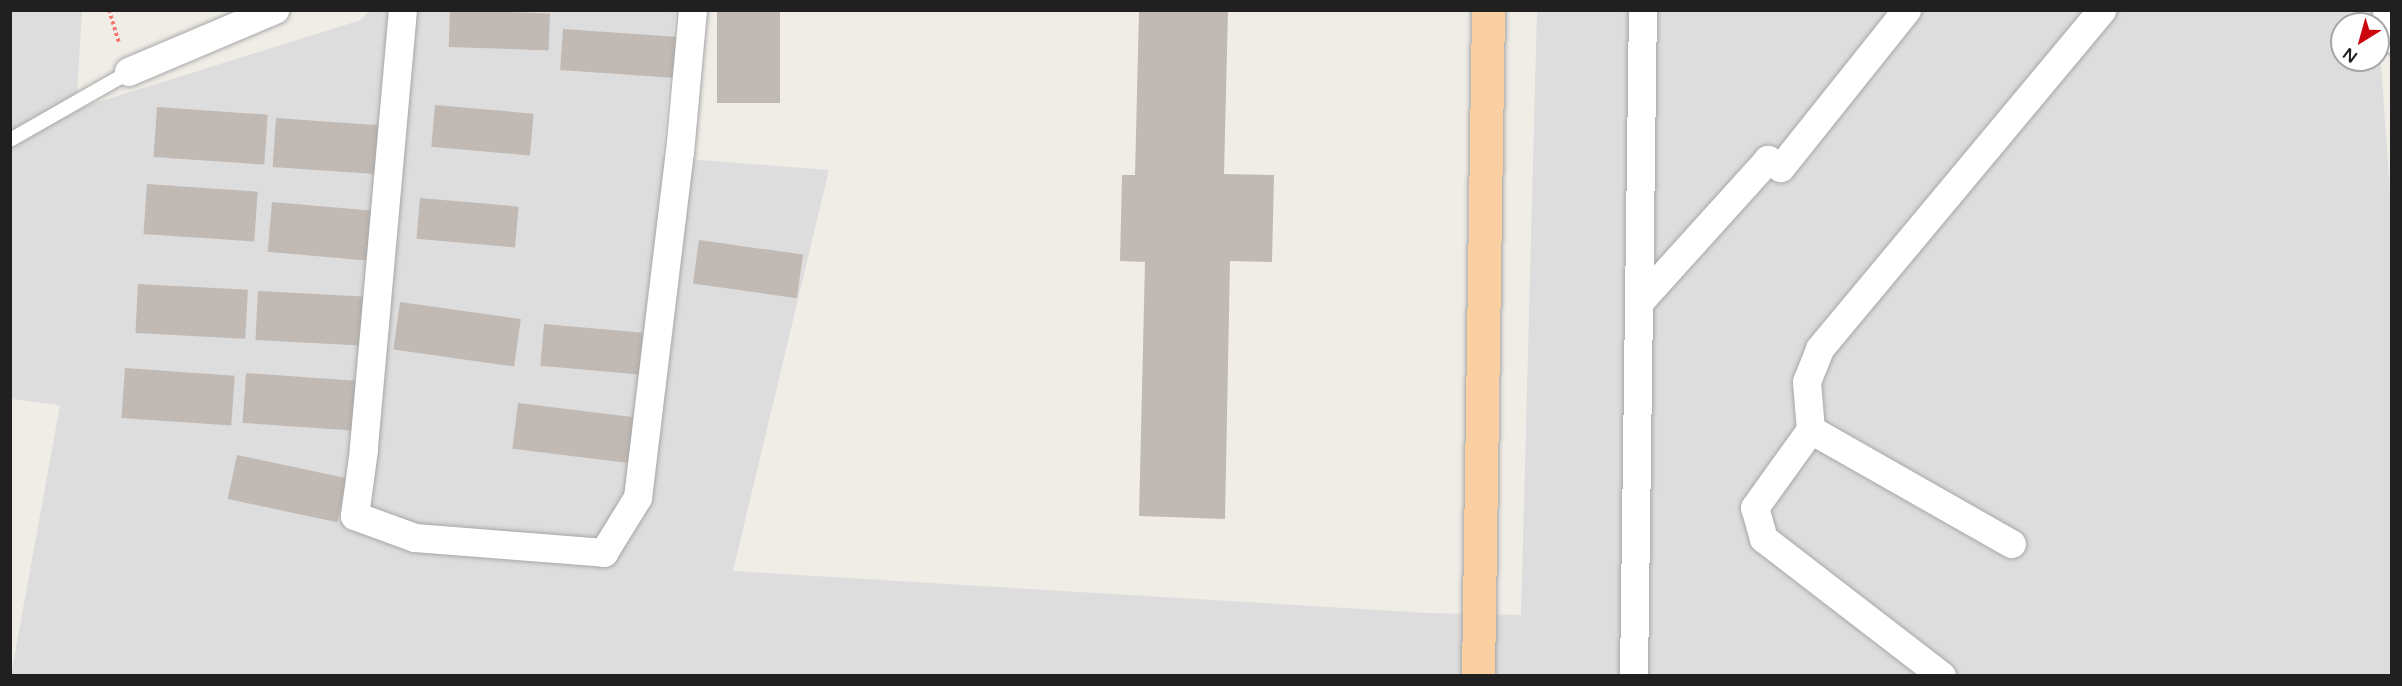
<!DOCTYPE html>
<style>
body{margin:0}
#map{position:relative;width:2402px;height:686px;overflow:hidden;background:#f0ede7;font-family:"Varela Round",sans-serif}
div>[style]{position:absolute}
.residential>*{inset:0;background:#dedddd}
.building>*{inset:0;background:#c1b9b3;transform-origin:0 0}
.path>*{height:4px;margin-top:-2px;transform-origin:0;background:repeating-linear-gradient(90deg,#f67a72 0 3px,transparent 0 6px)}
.roads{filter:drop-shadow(0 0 2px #a7a7a7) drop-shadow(0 0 2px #a7a7a7)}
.service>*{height:14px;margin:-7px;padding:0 7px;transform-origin:7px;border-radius:7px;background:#fff}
.minor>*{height:28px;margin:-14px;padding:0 14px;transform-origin:14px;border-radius:14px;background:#fff}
.tertiary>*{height:33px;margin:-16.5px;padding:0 16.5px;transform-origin:16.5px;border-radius:16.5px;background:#fff}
.primary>*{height:33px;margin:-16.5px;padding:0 16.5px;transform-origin:16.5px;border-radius:16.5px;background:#fad0a3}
span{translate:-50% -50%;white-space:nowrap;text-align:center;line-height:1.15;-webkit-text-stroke:4.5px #fff;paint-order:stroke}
.frame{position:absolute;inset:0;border:12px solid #202020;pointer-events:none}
.north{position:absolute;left:2330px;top:12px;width:60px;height:60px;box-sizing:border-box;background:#fff;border:2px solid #a6a6a6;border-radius:50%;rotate:217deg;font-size:16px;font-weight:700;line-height:24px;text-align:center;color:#202020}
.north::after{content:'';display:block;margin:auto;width:21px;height:27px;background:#cb050e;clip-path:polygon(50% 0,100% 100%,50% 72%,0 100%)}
</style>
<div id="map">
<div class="residential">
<div style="clip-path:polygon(evenodd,10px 11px,82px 11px,76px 109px,361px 20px,369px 11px,675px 11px,662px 157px,829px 170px,733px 571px,1427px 613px,1521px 615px,1537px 11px,2377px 11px,2392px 218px,2391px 675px,11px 675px,60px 405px,11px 399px,10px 11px,2342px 24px,2378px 24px,2378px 60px,2342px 60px,2342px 24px)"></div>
</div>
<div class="building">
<div style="left:450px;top:10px;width:100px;height:37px;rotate:2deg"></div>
<div style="left:717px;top:10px;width:63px;height:93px"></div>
<div style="clip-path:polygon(1139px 10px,1228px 10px,1224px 174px,1274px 175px,1272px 262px,1230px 261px,1225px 519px,1139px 516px,1145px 262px,1120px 261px,1122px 175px,1135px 175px)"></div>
<div style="left:563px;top:29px;width:119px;height:41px;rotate:4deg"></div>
<div style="left:435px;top:105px;width:99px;height:42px;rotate:5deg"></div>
<div style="left:157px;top:107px;width:111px;height:50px;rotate:4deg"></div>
<div style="left:276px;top:118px;width:110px;height:49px;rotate:4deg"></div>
<div style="left:147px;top:184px;width:111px;height:50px;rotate:4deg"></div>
<div style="left:420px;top:198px;width:99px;height:41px;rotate:5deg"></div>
<div style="left:272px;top:202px;width:110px;height:50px;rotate:5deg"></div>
<div style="left:699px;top:240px;width:105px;height:44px;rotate:8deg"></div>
<div style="left:138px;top:284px;width:110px;height:49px;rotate:3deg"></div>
<div style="left:258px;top:291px;width:110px;height:49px;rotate:3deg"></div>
<div style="left:400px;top:302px;width:122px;height:48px;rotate:8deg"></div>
<div style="left:544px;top:324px;width:99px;height:42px;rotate:5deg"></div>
<div style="left:125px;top:368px;width:110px;height:50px;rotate:4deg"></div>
<div style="left:246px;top:373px;width:110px;height:50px;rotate:4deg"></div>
<div style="left:518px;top:403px;width:123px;height:46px;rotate:7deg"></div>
<div style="left:237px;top:455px;width:112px;height:45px;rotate:12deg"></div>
</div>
<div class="path">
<div style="left:109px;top:10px;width:34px;rotate:73deg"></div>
</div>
<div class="roads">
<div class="service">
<div style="left:10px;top:140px;width:137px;rotate:-29.7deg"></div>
</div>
<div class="minor">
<div style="left:403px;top:10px;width:442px;rotate:95.1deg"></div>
<div style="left:364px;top:450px;width:67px;rotate:97.8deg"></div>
<div style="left:355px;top:516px;width:64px;rotate:20.1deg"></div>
<div style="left:415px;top:538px;width:190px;rotate:4.5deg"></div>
<div style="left:604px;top:553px;width:65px;rotate:-58.3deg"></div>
<div style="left:638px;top:498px;width:348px;rotate:-83.1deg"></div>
<div style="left:680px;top:153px;width:144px;rotate:-84.8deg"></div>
<div style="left:129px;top:72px;width:159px;rotate:-23deg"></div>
<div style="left:1639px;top:303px;width:193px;rotate:-47.9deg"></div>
<div style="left:1768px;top:160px;width:15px;rotate:32deg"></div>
<div style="left:1781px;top:168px;width:202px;rotate:-51.4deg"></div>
<div style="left:1811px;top:430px;width:231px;rotate:29.6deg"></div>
<div style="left:1634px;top:676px;width:666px;rotate:-89.23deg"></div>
<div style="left:1942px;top:676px;width:225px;rotate:-142.4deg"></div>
<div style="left:1764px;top:539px;width:32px;rotate:-106deg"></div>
<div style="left:1755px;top:508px;width:96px;rotate:-54.3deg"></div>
<div style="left:1811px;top:430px;width:48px;rotate:-94.8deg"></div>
<div style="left:1807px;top:382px;width:35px;rotate:-68deg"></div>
<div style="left:1820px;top:349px;width:441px;rotate:-50.2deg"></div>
</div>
<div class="tertiary">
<div style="left:2389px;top:10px;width:26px;rotate:83deg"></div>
</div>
<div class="primary">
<div style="left:1478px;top:676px;width:666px;rotate:-89.14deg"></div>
</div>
</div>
<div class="frame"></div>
<div class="north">N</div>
</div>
